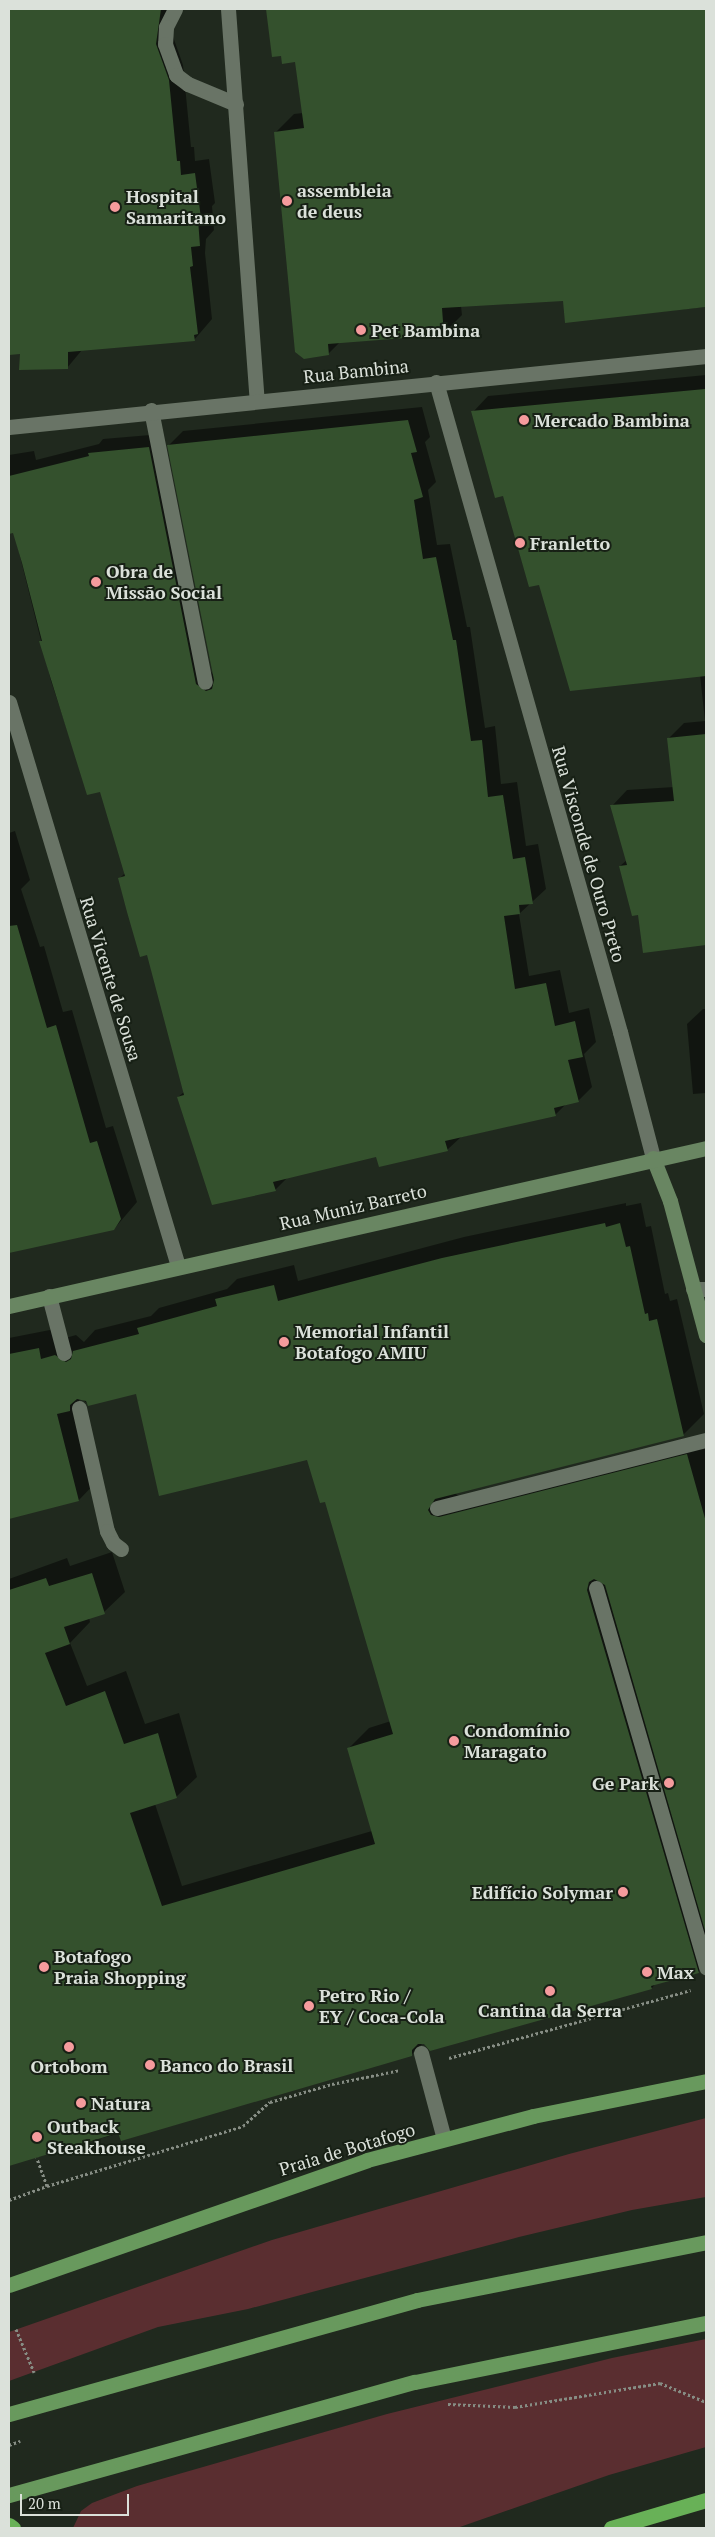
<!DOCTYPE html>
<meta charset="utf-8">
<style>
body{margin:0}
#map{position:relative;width:715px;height:2537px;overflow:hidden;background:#20291e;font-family:"PT Serif",serif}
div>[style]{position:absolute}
.green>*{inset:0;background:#5a2e30}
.shadow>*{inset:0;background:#0007}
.building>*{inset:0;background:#34512d}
.path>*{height:3px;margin-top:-1.5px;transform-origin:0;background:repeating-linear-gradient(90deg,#868d84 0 2.5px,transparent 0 5px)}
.lane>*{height:15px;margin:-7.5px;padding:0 7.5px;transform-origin:7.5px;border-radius:7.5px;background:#697466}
.street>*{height:15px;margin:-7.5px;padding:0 7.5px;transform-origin:7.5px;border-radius:7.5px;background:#697466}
.secondary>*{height:15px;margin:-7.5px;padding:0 7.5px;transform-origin:7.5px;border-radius:7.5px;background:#698662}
.primary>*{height:15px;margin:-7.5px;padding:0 7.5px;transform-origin:7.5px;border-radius:7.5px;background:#68995d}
.highway>*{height:15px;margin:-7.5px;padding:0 7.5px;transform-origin:7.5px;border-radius:7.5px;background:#68b157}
.dots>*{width:14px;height:14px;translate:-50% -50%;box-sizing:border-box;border:2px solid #172015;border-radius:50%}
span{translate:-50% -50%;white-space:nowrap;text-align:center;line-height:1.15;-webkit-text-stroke:4px #172015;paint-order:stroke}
.poi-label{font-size:18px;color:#dbe1da;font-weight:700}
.left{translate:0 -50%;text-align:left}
.right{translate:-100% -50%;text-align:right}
.street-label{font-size:18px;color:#dbe1da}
.frame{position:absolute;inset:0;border:10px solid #dbe1da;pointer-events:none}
.scale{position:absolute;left:20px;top:2494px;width:109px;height:22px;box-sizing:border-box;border:2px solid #dbe1da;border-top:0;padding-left:6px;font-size:15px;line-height:18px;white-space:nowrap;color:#dbe1da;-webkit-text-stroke:4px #172015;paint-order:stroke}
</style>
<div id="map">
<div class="green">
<div style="clip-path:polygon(706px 2118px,706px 2197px,632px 2210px,519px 2237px,248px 2309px,158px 2327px,9px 2381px,9px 2332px,272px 2240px,569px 2154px)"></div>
<div style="clip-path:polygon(706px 2339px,706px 2447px,609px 2475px,457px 2528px,73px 2528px,81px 2511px,92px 2503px,137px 2486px,387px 2414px,612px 2358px)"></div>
</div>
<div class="shadow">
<div style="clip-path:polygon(9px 9px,172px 9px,170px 28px,183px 65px,191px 147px,194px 147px,195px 161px,209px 159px,215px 203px,212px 206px,214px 230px,206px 239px,205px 253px,212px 319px,194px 340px,82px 350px,67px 368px,21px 353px,9px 354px)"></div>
<div style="clip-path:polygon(268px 9px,706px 9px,706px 307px,566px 321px,564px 299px,461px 306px,462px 315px,443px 334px,340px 342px,328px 354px,276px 132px,294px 114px,303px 113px,296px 60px,282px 54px,273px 55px)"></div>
<div style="clip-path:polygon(706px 375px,706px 944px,644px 952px,639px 914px,620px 866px,627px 860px,612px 806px,627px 790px,674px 787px,669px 738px,684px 723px,705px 721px,700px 675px,540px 584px,473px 412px,488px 396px)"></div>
<div style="clip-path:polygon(422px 407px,430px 437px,425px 442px,436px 482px,428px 490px,437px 545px,450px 544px,467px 627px,470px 627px,485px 728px,495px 726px,501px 784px,517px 782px,526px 846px,538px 844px,546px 889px,519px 914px,529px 976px,560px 970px,569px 1013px,589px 1008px,596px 1042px,584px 1054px,592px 1087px,578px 1101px,566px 1104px,555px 1115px,461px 1137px,447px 1150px,377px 1156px,288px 1177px,275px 1190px,178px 1097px,184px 1092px,148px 953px,120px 878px,125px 873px,101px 791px,88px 793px,51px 681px,14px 532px,9px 533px,9px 455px,34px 451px,36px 460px,99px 444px,103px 439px,162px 434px,209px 670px,215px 676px,169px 445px,183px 431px)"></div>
<div style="clip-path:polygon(15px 831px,30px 880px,21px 889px,40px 947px,44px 946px,63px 1012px,72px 1010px,106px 1128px,113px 1126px,137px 1202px,114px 1229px,9px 1251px,9px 833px)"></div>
<div style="clip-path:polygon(703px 1009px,706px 1009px,706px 1093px,693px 1094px,687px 1024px)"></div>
<div style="clip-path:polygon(626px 1203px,626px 1206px,641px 1203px,646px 1227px,651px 1226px,665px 1294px,668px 1293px,670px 1301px,677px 1299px,704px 1414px,683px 1435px,454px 1493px,461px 1497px,706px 1435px,706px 1964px,698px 1972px,656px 1983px,652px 1988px,423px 2043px,411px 2055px,9px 2163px,9px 1579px,67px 1558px,70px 1566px,112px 1552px,125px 1592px,104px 1612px,89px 1618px,90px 1622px,70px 1643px,87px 1686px,126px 1671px,145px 1724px,179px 1713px,197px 1777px,176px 1797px,155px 1804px,182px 1886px,372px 1831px,348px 1749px,369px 1728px,391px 1721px,326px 1500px,308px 1458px,137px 1393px,89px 1405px,81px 1398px,79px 1400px,99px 1479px,79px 1500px,9px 1518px,9px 1338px,60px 1328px,62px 1339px,76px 1335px,84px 1342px,95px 1330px,151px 1316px,159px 1308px,227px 1289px,237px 1279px,294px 1265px,298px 1281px,464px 1237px)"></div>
</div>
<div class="building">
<div style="clip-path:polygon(9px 9px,161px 9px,156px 44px,169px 80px,177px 161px,180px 161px,181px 175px,195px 173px,201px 218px,198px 219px,200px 246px,191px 247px,193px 266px,190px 267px,198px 334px,194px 335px,195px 341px,68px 352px,68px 369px,19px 370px,20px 354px,9px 355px)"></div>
<div style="clip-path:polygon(266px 9px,706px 9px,706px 307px,565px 323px,563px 301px,442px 308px,444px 335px,328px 344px,329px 355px,304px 359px,295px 352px,274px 132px,304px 128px,295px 62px,282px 64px,281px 56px,272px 57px)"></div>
<div style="clip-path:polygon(705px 389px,706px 676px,570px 691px,539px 585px,529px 587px,503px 496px,495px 498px,471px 411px)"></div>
<div style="clip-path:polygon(408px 420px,417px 452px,411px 453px,423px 497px,414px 500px,423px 559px,436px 557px,453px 640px,456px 640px,471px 741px,482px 740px,488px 797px,503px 795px,513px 859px,525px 857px,533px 904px,519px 905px,520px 914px,504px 916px,515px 989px,546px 983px,555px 1026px,575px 1021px,583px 1057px,568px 1060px,579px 1102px,554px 1108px,556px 1116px,445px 1141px,448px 1151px,379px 1167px,376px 1157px,273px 1182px,276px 1191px,212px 1205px,177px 1097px,184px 1095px,147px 955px,140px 957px,127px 912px,118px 878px,125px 876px,100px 792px,87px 795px,39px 641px,42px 641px,22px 563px,13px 533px,9px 534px,9px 476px,89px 456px,88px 453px,149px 447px,196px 684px,206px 691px,212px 689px,214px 680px,167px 445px)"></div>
<div style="clip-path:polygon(706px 734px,706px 945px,643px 953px,638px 915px,632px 916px,619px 866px,627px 865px,610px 805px,674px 801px,667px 738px)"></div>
<div style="clip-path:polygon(17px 925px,47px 1028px,56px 1025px,90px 1143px,97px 1141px,121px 1219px,114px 1230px,9px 1253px,9px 926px)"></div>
<div style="clip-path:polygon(605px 1223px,606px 1227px,620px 1223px,626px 1247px,630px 1246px,645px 1314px,648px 1313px,649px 1321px,657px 1319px,684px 1436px,435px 1499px,428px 1510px,431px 1515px,439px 1517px,687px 1454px,706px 1522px,706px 1934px,605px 1585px,594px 1579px,589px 1582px,587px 1590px,699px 1973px,651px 1986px,652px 1989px,430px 2051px,424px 2044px,418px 2044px,412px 2050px,412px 2056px,121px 2141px,118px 2133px,9px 2166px,9px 1590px,46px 1578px,49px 1586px,92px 1573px,105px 1614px,64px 1627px,70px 1644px,45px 1653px,66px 1706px,105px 1691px,124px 1744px,158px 1733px,177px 1798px,130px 1813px,162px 1906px,375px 1844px,347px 1748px,393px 1734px,325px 1502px,320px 1503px,307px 1460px,159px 1496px,136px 1394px,88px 1406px,86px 1401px,77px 1399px,70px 1405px,70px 1411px,57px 1414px,79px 1501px,9px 1519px,9px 1354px,39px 1348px,41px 1359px,55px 1355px,66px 1362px,71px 1359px,73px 1351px,139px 1334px,137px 1328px,217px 1306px,215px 1299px,274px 1285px,278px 1301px,442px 1258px)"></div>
</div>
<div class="path">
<div style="left:449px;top:2058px;width:251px;rotate:-15.7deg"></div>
<div style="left:47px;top:2186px;width:205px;rotate:-17deg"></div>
<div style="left:243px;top:2126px;width:36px;rotate:-42deg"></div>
<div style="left:270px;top:2102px;width:65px;rotate:-16.2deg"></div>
<div style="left:332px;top:2084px;width:69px;rotate:-11.6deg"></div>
<div style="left:9px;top:2200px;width:40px;rotate:-20.2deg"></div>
<div style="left:47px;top:2186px;width:30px;rotate:-110deg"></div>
<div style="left:16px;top:2329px;width:47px;rotate:67.3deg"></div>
<div style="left:448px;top:2404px;width:67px;rotate:2.6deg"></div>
<div style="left:515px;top:2407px;width:147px;rotate:-9.4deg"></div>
<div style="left:660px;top:2383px;width:50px;rotate:22.4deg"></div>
<div style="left:9px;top:2445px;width:12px;rotate:-20deg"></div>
</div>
<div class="lane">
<div style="left:175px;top:9px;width:20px;rotate:117deg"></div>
<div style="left:166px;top:27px;width:17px;rotate:93deg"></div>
<div style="left:165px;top:44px;width:33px;rotate:70deg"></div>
<div style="left:176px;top:75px;width:15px;rotate:37deg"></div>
<div style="left:188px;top:84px;width:52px;rotate:22.6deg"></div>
<div style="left:49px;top:1296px;width:59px;rotate:75.3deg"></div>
<div style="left:79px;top:1408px;width:126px;rotate:77.2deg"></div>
<div style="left:107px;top:1531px;width:13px;rotate:63deg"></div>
<div style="left:113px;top:1543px;width:10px;rotate:37deg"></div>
<div style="left:596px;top:1588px;width:395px;rotate:73.8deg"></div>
<div style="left:421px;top:2053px;width:89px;rotate:75deg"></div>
</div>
<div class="street">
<div style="left:228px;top:9px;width:392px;rotate:85.8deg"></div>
<div style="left:436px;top:382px;width:676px;rotate:74.19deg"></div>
<div style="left:620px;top:1032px;width:130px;rotate:75.3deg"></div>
<div style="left:151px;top:410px;width:277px;rotate:78.8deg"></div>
<div style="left:9px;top:427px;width:701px;rotate:-5.82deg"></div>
<div style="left:9px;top:702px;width:589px;rotate:73.32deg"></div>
<div style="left:693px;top:1289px;width:13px"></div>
<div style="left:437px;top:1508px;width:277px;rotate:-14.2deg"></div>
</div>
<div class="secondary">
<div style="left:653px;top:1158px;width:46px;rotate:68.4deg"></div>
<div style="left:670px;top:1201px;width:139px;rotate:75deg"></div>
<div style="left:9px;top:1306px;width:715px;rotate:-12.77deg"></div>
</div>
<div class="primary">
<div style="left:9px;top:2285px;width:379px;rotate:-19.2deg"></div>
<div style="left:367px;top:2160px;width:172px;rotate:-14.8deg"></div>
<div style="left:533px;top:2116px;width:177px;rotate:-11.4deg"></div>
<div style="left:9px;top:2414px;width:424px;rotate:-15.6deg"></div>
<div style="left:417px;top:2300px;width:295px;rotate:-11.3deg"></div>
<div style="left:9px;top:2495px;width:421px;rotate:-15.6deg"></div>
<div style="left:415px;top:2382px;width:297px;rotate:-11.5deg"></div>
</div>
<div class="highway">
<div style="left:9px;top:2525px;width:5px;rotate:37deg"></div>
<div style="left:611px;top:2528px;width:99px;rotate:-16.4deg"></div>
</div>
<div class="dots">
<div style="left:287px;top:201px;background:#f59b9d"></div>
<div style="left:115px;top:207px;background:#f59b9d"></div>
<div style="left:361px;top:330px;background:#f59b9d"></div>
<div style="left:524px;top:420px;background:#f59b9d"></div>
<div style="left:520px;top:543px;background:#f59b9d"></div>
<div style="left:96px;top:582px;background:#f59b9d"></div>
<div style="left:284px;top:1342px;background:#f59b9d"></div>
<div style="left:454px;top:1741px;background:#f59b9d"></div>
<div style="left:669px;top:1783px;background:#f59b9d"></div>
<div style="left:623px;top:1892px;background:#f59b9d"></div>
<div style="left:44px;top:1967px;background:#f59b9d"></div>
<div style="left:647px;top:1972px;background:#f59b9d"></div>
<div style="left:550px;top:1991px;background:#f59b9d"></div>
<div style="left:309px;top:2006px;background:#f59b9d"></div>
<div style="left:69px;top:2047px;background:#f59b9d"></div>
<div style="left:150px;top:2065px;background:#f59b9d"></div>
<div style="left:81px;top:2103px;background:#f59b9d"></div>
<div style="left:37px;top:2137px;background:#f59b9d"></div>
</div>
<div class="poi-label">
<span class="left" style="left:297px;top:201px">assembleia<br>de deus</span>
<span class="left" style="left:126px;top:207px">Hospital<br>Samaritano</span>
<span class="left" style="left:371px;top:330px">Pet Bambina</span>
<span class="left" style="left:534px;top:420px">Mercado Bambina</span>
<span class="left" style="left:530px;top:543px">Franletto</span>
<span class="left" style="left:106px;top:582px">Obra de<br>Missão Social</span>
<span class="left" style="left:295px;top:1342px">Memorial Infantil<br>Botafogo AMIU</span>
<span class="left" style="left:464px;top:1741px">Condomínio<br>Maragato</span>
<span class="right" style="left:659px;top:1783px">Ge Park</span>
<span class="right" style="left:613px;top:1892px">Edifício Solymar</span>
<span class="left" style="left:54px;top:1967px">Botafogo<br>Praia Shopping</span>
<span class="left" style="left:657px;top:1972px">Max</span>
<span class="left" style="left:319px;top:2006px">Petro Rio /<br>EY / Coca-Cola</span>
<span style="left:550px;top:2010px">Cantina da Serra</span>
<span class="left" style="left:160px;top:2065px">Banco do Brasil</span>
<span style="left:69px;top:2066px">Ortobom</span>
<span class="left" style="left:91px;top:2103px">Natura</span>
<span class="left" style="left:47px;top:2137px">Outback<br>Steakhouse</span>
</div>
<div class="street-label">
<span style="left:356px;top:371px;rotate:-6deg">Rua Bambina</span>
<span style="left:589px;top:854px;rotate:74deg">Rua Visconde de Ouro Preto</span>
<span style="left:111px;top:979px;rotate:73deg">Rua Vicente de Sousa</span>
<span style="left:353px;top:1207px;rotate:-13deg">Rua Muniz Barreto</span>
<span style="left:347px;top:2149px;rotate:-17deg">Praia de Botafogo</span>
</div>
<div class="frame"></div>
<div class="scale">20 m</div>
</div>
